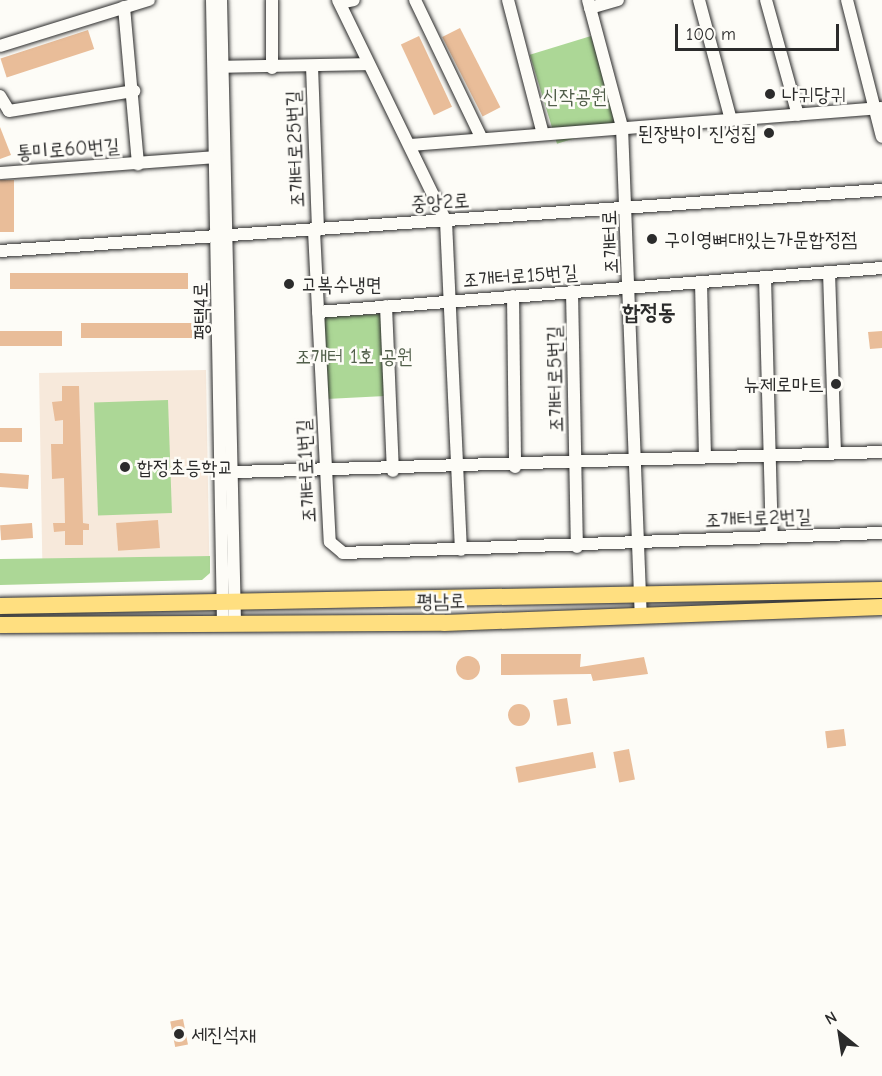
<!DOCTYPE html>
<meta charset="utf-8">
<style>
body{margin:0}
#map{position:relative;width:882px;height:1076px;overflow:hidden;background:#fdfcf7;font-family:"Comic Neue","Poor Story",sans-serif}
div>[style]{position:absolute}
.built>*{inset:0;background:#f7e9db;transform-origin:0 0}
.green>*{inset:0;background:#acd796;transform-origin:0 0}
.building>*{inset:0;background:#e9bd99;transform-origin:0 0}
.round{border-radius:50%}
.roads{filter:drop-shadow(0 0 2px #2b2b2b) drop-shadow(0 0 2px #2b2b2b)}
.minor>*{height:12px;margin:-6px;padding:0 6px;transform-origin:6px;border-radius:6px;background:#fdfcf7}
.major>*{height:16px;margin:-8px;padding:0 8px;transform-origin:8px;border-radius:8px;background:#ffdf80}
.dots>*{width:16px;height:16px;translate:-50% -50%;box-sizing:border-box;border:3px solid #fdfcf7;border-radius:50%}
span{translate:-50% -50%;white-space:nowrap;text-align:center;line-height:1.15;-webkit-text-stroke:5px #fdfcf7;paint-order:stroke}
.poi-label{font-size:20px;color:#2b2b2b}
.left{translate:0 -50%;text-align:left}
.right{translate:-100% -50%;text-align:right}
.park-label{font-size:20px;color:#525f4b}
.street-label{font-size:20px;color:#2b2b2b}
.quarter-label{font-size:22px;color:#2b2b2b;font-weight:700}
.north{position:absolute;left:810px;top:1004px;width:60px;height:60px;-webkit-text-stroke:4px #fdfcf7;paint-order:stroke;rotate:330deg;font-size:16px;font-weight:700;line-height:24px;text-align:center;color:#2b2b2b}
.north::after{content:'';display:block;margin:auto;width:21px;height:27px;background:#2b2b2b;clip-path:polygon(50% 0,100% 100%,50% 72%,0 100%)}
.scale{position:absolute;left:675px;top:24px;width:164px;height:27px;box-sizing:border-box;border:3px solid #2b2b2b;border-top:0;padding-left:8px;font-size:18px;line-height:21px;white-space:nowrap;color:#2b2b2b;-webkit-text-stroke:4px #fdfcf7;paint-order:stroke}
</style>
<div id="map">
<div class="built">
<div style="left:206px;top:370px;width:186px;height:167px;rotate:89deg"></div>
</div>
<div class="green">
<div style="left:591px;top:36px;width:93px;height:64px;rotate:73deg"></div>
<div style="left:381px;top:314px;width:82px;height:59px;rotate:87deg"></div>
<div style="left:168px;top:400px;width:113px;height:74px;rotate:88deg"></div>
<div style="clip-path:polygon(210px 556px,210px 573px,202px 580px,0 585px,0 559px)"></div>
</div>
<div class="building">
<div style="left:460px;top:28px;width:89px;height:20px;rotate:63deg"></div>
<div style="left:88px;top:30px;width:20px;height:92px;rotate:72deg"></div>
<div style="left:419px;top:36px;width:78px;height:20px;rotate:65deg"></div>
<div style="clip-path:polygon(0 127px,11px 155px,0 159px)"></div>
<div style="left:14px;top:180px;width:52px;height:14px;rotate:90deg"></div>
<div style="left:188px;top:273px;width:16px;height:178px;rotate:90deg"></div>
<div style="left:192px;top:323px;width:15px;height:111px;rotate:90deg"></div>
<div style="left:62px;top:331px;width:15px;height:62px;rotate:90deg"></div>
<div style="clip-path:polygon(882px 331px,882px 348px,870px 349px,868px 332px)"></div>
<div style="clip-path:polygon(62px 386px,79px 386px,83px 523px,89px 524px,89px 530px,83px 530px,83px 545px,65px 545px,65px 531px,54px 532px,53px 523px,65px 523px,64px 478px,52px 479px,51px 444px,63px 444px,63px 420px,55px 421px,52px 402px,62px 401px)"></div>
<div style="left:22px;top:428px;width:14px;height:22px;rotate:90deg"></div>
<div style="left:29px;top:475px;width:14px;height:29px;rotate:94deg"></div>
<div style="left:158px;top:520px;width:28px;height:42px;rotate:86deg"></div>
<div style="left:32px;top:523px;width:15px;height:32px;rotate:86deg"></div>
<div style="clip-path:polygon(501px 654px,581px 654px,580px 667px,644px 657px,648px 674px,593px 681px,591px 674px,501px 675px)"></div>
<div class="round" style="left:456px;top:656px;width:24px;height:24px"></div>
<div style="left:567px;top:698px;width:26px;height:14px;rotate:81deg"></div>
<div class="round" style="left:508px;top:704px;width:22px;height:22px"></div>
<div style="left:844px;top:729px;width:17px;height:19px;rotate:83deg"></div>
<div style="left:629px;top:749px;width:31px;height:16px;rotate:79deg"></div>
<div style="left:593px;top:752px;width:16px;height:79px;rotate:79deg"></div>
<div style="left:183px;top:1019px;width:26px;height:13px;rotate:79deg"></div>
</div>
<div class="roads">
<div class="minor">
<div style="left:212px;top:0;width:621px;rotate:88.99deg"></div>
<div style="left:221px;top:0;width:620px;rotate:88.71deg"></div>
<div style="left:272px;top:0;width:68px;rotate:90deg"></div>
<div style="left:338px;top:0;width:246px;rotate:64deg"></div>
<div style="left:446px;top:221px;width:329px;rotate:87.4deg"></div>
<div style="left:415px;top:0;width:154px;rotate:64.3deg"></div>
<div style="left:508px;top:0;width:138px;rotate:75.4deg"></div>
<div style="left:588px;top:0;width:131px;rotate:75deg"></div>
<div style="left:622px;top:127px;width:485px;rotate:87.8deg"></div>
<div style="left:699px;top:0;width:124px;rotate:75.1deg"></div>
<div style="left:766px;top:0;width:119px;rotate:74.5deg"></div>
<div style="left:847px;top:0;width:141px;rotate:75.7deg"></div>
<div style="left:340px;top:3px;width:14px;rotate:-12deg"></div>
<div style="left:124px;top:7px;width:158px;rotate:84.9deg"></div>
<div style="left:590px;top:8px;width:29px;rotate:-16deg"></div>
<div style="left:0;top:46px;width:156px;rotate:-17.2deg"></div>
<div style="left:312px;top:66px;width:164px;rotate:87.9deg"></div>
<div style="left:217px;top:67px;width:151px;rotate:-1.1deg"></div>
<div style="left:0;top:96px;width:17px;rotate:59deg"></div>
<div style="left:9px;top:111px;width:127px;rotate:-9.1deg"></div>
<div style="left:410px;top:145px;width:473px;rotate:-4.5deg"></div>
<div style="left:0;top:173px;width:218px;rotate:-4.2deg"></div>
<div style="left:314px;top:231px;width:311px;rotate:87.1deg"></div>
<div style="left:330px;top:542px;width:17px;rotate:40deg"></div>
<div style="left:343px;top:553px;width:539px;rotate:-2.13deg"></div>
<div style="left:0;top:251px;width:884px;rotate:-3.96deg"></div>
<div style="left:829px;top:272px;width:180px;rotate:88.1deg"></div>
<div style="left:765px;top:277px;width:259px;rotate:88.5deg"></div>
<div style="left:701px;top:282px;width:174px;rotate:88.7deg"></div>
<div style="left:572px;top:291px;width:256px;rotate:88.9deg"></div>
<div style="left:513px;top:296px;width:171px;rotate:89.3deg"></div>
<div style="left:386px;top:306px;width:165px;rotate:87.6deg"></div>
<div style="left:318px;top:312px;width:566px;rotate:-4.46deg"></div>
<div style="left:236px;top:472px;width:646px;rotate:-1.77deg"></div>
</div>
<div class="major">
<div style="left:0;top:606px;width:882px;rotate:-1.04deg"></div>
<div style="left:0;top:625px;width:444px;rotate:-0.3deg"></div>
<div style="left:444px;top:623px;width:438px;rotate:-2.1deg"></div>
</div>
</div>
<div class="dots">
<div style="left:770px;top:94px;background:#2b2b2b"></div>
<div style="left:769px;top:133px;background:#2b2b2b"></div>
<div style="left:652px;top:239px;background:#2b2b2b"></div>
<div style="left:289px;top:284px;background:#2b2b2b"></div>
<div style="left:836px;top:384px;background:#2b2b2b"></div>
<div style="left:125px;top:467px;background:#2b2b2b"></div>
<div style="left:179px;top:1034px;background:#2b2b2b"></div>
</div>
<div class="poi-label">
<span class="left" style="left:782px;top:94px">나귀당귀</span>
<span class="right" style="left:757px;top:133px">된장박이 진성집</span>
<span class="left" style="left:664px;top:239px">구이영뼈대있는가문합정점</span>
<span class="left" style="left:301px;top:284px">고복수냉면</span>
<span class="right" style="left:824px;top:384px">뉴제로마트</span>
<span class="left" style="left:137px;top:467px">합정초등학교</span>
<span class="left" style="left:191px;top:1034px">세진석재</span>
</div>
<div class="park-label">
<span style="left:575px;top:96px">신작공원</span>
<span style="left:354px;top:356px">조개터 1호 공원</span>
</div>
<div class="street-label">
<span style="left:68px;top:149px;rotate:-4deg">통미로60번길</span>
<span style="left:295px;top:149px;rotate:-92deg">조개터로25번길</span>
<span style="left:440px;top:202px;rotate:-4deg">중앙2로</span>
<span style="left:610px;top:242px;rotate:-92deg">조개터로</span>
<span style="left:520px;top:276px;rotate:-4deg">조개터로15번길</span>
<span style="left:201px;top:311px;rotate:-91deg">평택4로</span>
<span style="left:555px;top:379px;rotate:-91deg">조개터로5번길</span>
<span style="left:306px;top:471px;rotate:-93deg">조개터로1번길</span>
<span style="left:758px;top:518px;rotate:-2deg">조개터로2번길</span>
<span style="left:441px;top:601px;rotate:-1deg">평남로</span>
</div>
<div class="quarter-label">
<span style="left:649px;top:313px">합정동</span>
</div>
<div class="north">N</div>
<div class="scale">100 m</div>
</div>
